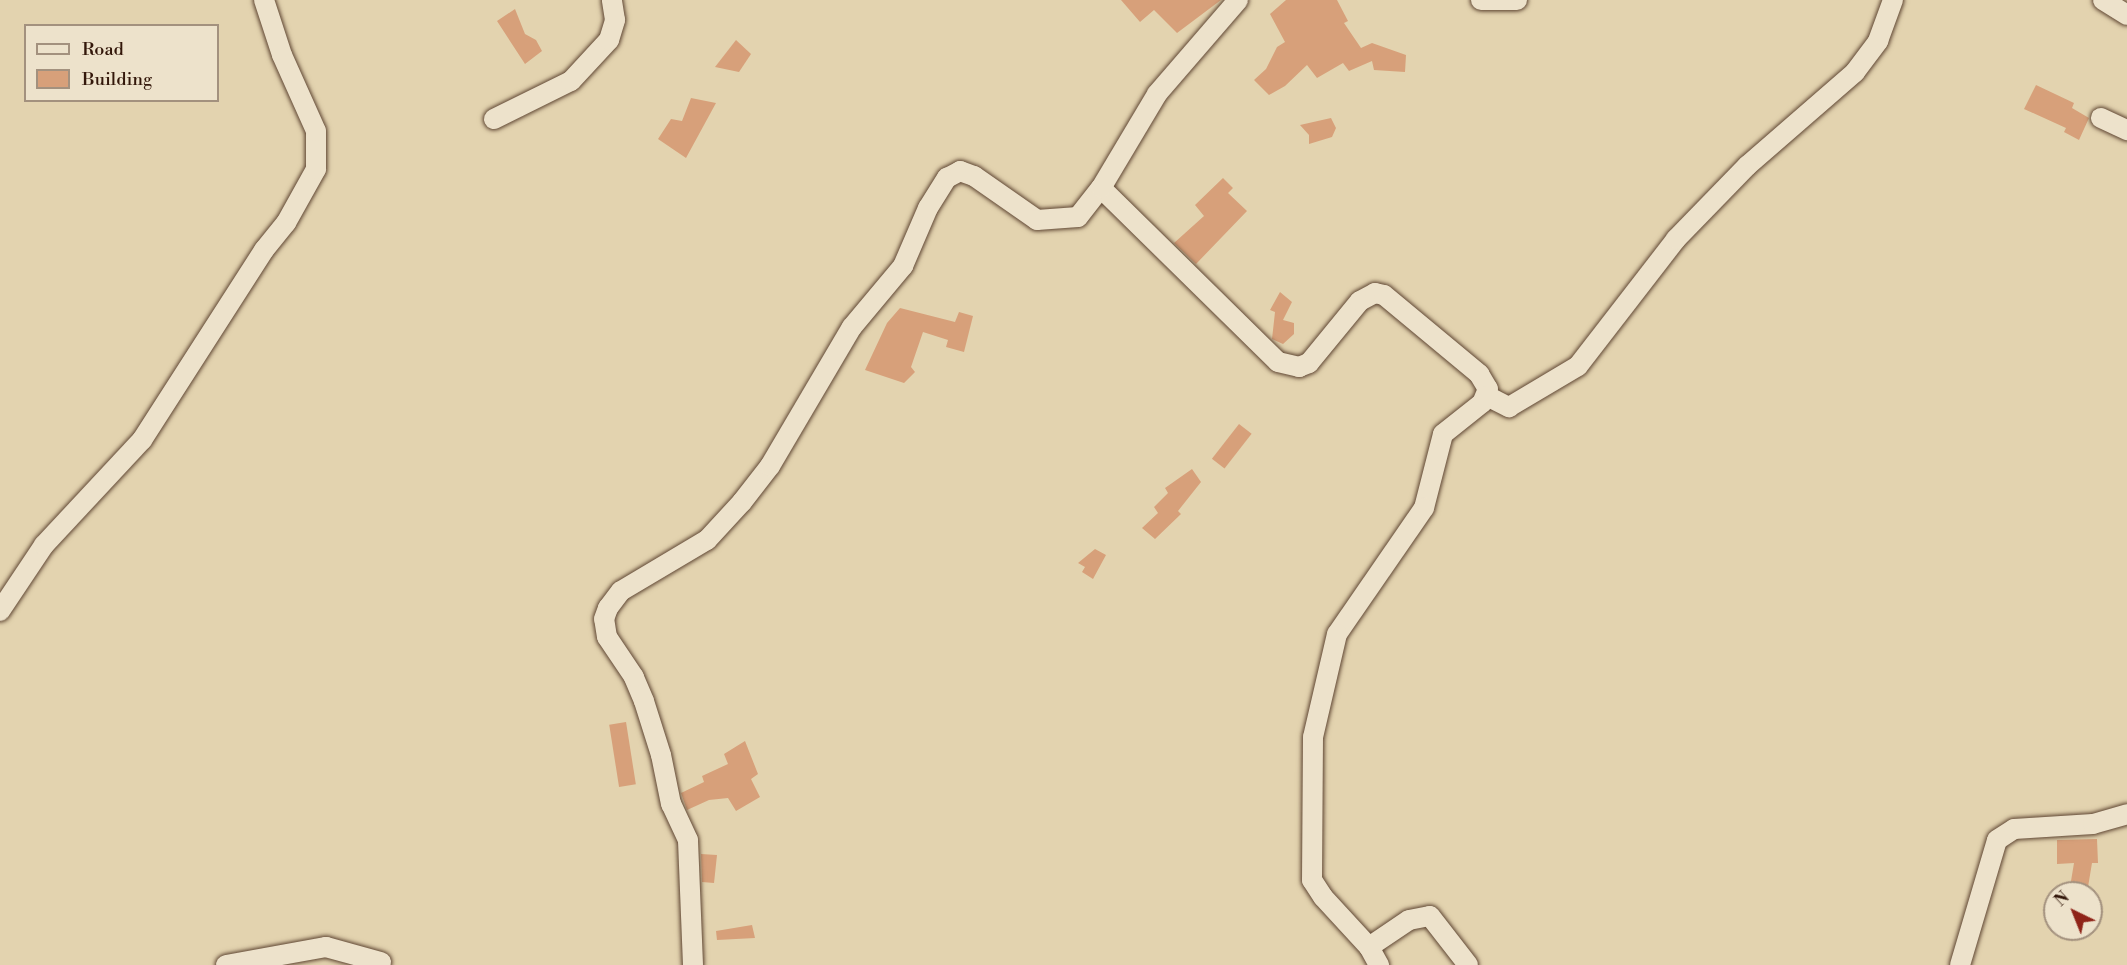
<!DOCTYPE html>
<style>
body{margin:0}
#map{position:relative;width:2127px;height:965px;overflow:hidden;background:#e3d3af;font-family:"Libre Bodoni",serif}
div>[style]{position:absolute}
.building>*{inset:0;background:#d7a07a;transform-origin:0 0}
.roads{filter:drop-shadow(0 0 2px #5f4633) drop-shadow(0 0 2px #5f4633)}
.minor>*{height:20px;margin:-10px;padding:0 10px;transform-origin:10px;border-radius:10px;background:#ede2cb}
span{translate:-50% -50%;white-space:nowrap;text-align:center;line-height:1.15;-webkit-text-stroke:5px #ede2cb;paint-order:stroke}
.legend{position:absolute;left:24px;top:24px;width:195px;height:78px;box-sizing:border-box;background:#ede2cb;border:2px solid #a3917e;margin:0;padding:8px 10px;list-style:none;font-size:18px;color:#33170a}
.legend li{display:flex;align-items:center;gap:12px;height:30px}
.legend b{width:30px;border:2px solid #a3917e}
.north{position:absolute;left:2043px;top:881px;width:60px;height:60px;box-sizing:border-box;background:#ede2cb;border:2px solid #a3917e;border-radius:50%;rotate:317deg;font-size:16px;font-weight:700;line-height:24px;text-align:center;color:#33170a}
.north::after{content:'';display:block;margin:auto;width:21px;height:27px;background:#8f2418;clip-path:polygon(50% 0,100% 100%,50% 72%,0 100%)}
</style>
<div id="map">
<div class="building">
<div style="clip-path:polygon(1121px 0,1221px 0,1177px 33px,1154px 10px,1140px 22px)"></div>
<div style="clip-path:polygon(1286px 0,1337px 0,1348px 21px,1344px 23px,1361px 48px,1372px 43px,1406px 55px,1405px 72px,1374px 70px,1372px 61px,1349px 71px,1343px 63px,1317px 78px,1307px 65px,1285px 86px,1269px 95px,1254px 80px,1266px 69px,1277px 47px,1285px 42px,1270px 14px)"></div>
<div style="clip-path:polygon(515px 9px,525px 34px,536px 40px,542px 51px,525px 64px,497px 21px)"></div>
<div style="clip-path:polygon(736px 40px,751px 54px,739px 72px,715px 67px)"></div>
<div style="clip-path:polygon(2036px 85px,2074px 103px,2072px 108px,2089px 118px,2079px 140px,2064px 132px,2066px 128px,2024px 109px)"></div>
<div style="clip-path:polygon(691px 98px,716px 103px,686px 158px,658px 139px,671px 119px,682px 121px)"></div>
<div style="clip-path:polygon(1331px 118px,1336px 128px,1332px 137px,1309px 144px,1309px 135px,1300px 125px)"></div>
<div style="clip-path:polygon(1223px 178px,1233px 188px,1228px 193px,1247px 211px,1196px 264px,1174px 243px,1204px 216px,1195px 205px)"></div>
<div style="clip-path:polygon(1280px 292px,1292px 302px,1283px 320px,1294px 323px,1294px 334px,1283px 344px,1272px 339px,1275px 312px,1270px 310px)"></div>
<div style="clip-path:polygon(900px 308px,955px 322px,959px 312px,973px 316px,964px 352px,946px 347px,948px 340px,923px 332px,911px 367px,915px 372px,904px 383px,865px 370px,887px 323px)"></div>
<div style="left:1239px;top:424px;width:16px;height:44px;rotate:38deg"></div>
<div style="clip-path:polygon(1192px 469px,1201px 482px,1178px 511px,1181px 514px,1155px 539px,1142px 528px,1158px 513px,1154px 507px,1168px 493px,1165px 488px)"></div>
<div style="clip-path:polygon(1095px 549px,1106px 555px,1093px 579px,1082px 572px,1085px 567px,1078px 563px)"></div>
<div style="left:626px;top:722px;width:63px;height:17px;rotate:81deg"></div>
<div style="clip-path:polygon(745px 741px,758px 774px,751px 779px,760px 797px,736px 811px,728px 798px,709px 800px,687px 810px,681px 793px,704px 782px,702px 776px,728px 764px,724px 754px)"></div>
<div style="clip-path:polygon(2097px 839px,2098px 863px,2092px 863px,2087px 893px,2069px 893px,2074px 863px,2057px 864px,2057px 840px)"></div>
<div style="clip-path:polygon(701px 854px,717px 855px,714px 883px,702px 882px)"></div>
<div style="clip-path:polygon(752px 925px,755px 938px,717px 940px,716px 931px)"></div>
</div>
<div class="roads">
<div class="minor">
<div style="left:1481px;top:0;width:36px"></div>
<div style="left:2103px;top:0;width:28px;rotate:32deg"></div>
<div style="left:2101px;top:118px;width:29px;rotate:25deg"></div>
<div style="left:494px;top:119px;width:86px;rotate:-26.3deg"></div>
<div style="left:571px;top:81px;width:56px;rotate:-47.2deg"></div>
<div style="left:609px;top:40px;width:21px;rotate:-73deg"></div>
<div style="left:615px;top:20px;width:20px;rotate:-99deg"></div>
<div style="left:1101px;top:188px;width:248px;rotate:44.5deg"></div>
<div style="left:1278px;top:362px;width:22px;rotate:13deg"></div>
<div style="left:1299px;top:367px;width:11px;rotate:-22deg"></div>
<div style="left:1309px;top:363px;width:80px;rotate:-50.6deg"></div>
<div style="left:1360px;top:301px;width:17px;rotate:-28deg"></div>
<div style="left:1375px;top:293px;width:9px;rotate:13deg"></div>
<div style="left:1384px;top:295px;width:124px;rotate:39.7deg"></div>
<div style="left:1479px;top:374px;width:17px;rotate:59deg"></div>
<div style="left:1488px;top:389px;width:15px;rotate:113deg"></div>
<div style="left:1482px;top:403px;width:50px;rotate:141.5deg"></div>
<div style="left:1443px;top:434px;width:76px;rotate:104.4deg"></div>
<div style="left:1424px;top:508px;width:153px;rotate:124.6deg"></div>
<div style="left:1337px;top:634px;width:106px;rotate:103.1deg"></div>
<div style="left:1313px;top:737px;width:143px;rotate:90.4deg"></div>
<div style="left:1312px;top:880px;width:20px;rotate:57deg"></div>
<div style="left:1323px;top:897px;width:68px;rotate:47.4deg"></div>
<div style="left:1369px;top:947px;width:21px;rotate:61deg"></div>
<div style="left:1487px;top:396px;width:25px;rotate:27deg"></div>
<div style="left:1509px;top:407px;width:80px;rotate:-30.7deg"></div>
<div style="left:1578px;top:366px;width:160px;rotate:-52.3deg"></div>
<div style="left:1676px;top:239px;width:102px;rotate:-45.8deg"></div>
<div style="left:1747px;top:166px;width:143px;rotate:-41deg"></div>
<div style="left:1855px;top:72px;width:39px;rotate:-53deg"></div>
<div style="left:1878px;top:41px;width:44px;rotate:-69.9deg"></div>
<div style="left:0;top:611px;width:79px;rotate:-56.3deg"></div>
<div style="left:44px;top:545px;width:144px;rotate:-47deg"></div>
<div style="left:142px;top:440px;width:226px;rotate:-57.3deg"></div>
<div style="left:264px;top:250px;width:35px;rotate:-51deg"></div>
<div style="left:286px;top:223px;width:62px;rotate:-60.9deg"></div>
<div style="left:316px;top:169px;width:38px;rotate:-90deg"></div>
<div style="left:316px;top:131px;width:83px;rotate:-114.1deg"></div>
<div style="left:282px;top:55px;width:58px;rotate:-108.1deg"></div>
<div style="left:1369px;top:947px;width:48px;rotate:-34deg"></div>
<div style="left:1409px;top:920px;width:21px;rotate:-11deg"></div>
<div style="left:1430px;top:916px;width:62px;rotate:52.2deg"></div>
<div style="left:226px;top:965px;width:102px;rotate:-10.2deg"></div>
<div style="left:326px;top:947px;width:57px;rotate:15.3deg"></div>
<div style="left:693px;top:965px;width:125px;rotate:-92.3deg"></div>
<div style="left:688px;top:840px;width:40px;rotate:-115deg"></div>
<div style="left:671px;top:804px;width:50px;rotate:-101.5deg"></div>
<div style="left:661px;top:755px;width:57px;rotate:-107.5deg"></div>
<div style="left:644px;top:701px;width:26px;rotate:-113deg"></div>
<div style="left:634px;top:677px;width:48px;rotate:-124deg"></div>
<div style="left:607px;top:637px;width:18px;rotate:-99deg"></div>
<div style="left:604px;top:619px;width:12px;rotate:-70deg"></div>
<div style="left:608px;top:608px;width:21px;rotate:-53deg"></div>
<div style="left:621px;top:591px;width:100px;rotate:-30.7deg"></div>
<div style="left:707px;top:540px;width:52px;rotate:-47.4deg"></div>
<div style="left:742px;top:502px;width:46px;rotate:-52.1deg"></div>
<div style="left:770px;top:466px;width:161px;rotate:-59.5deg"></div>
<div style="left:852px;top:327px;width:80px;rotate:-50.1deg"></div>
<div style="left:903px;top:266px;width:63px;rotate:-66.7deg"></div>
<div style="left:928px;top:208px;width:36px;rotate:-58deg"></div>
<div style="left:947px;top:178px;width:15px;rotate:-28deg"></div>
<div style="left:960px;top:171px;width:15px;rotate:20deg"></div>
<div style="left:974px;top:176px;width:77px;rotate:34.9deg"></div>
<div style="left:1037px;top:220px;width:41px;rotate:-4.2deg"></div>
<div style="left:1078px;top:217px;width:37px;rotate:-52deg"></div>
<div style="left:1101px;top:188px;width:109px;rotate:-59.2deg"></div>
<div style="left:1157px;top:94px;width:124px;rotate:-49.2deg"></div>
<div style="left:1960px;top:965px;width:130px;rotate:-73.5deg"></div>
<div style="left:1997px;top:840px;width:20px;rotate:-33deg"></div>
<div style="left:2014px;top:829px;width:79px;rotate:-3.6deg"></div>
<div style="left:2093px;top:824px;width:35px;rotate:-16deg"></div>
</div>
</div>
<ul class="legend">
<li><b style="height:8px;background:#ede2cb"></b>Road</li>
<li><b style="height:16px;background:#d7a07a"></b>Building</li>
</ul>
<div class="north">N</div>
</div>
